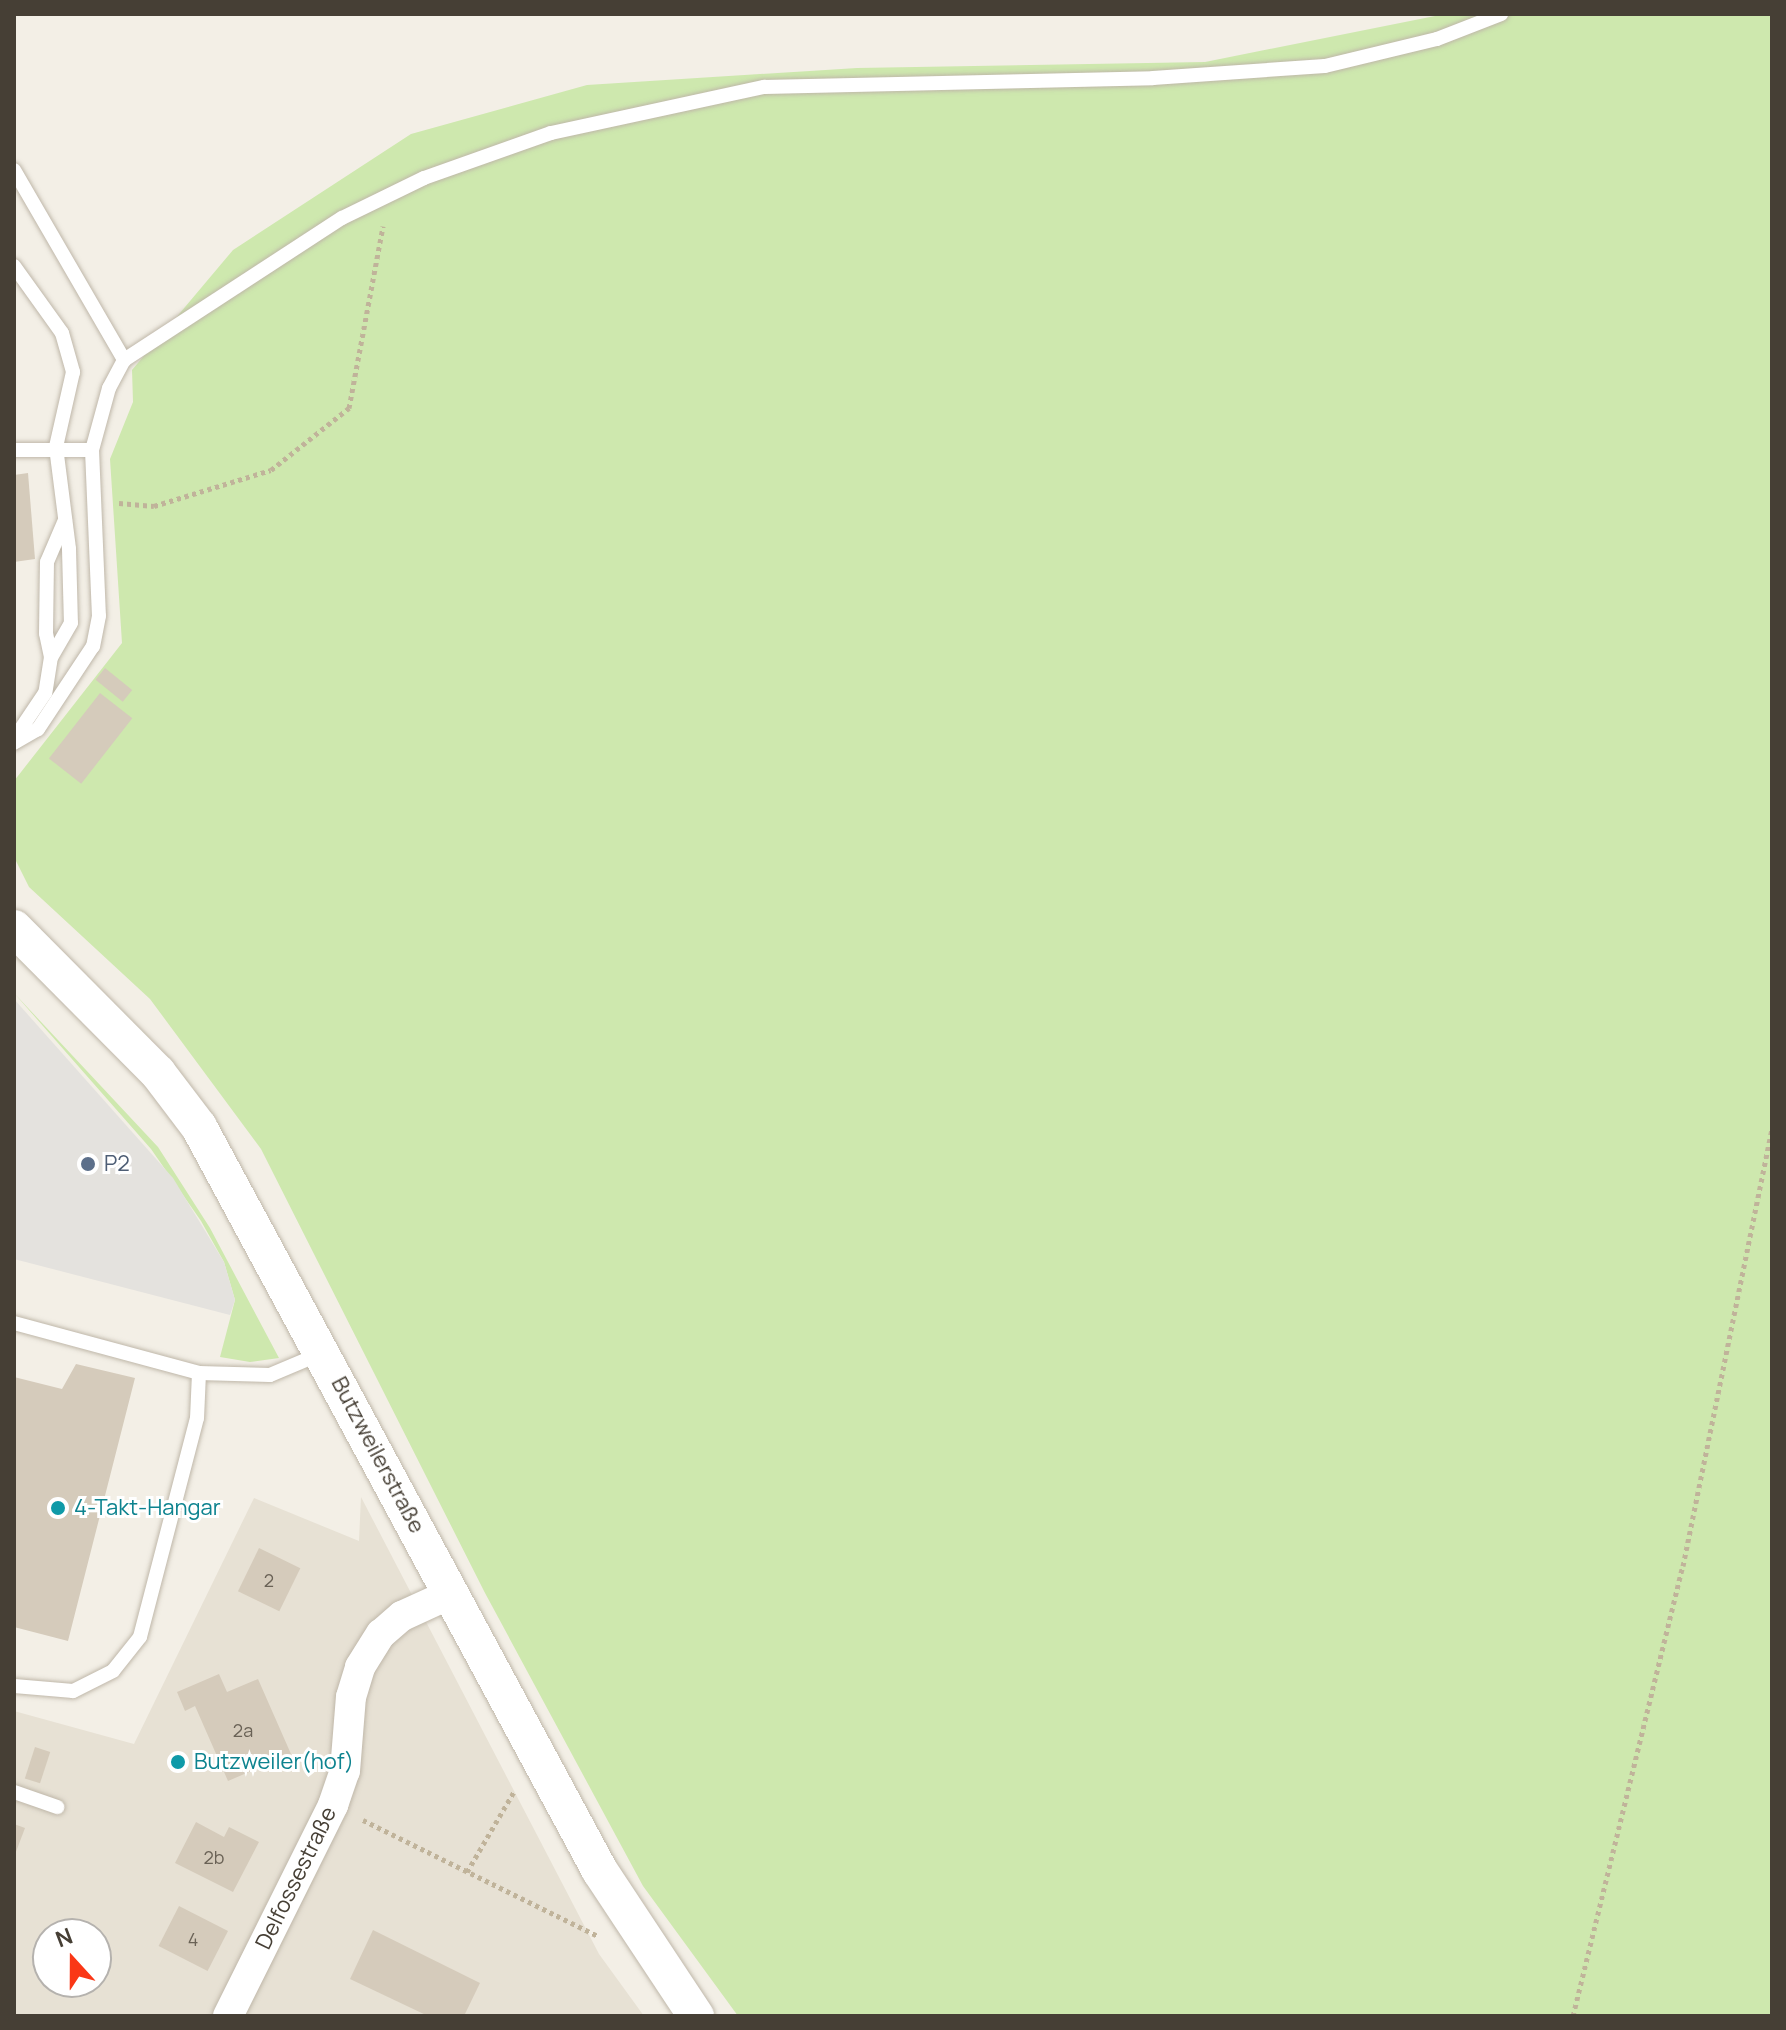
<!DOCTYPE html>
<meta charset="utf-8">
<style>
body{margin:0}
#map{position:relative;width:1786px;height:2030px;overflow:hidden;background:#f3efe6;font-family:Manrope,sans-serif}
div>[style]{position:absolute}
.residential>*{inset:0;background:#e7e1d4}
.green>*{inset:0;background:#cee8ae}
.parking>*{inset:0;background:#e4e2de}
.building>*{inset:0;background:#d5cbbb;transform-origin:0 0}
.path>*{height:5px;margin-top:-2.5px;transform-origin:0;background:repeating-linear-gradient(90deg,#c0b39a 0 4px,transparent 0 8px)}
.roads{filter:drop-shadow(0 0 2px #bfb7a9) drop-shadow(0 0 2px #bfb7a9)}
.service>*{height:14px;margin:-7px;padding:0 7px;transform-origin:7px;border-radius:7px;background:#fff}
.minor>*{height:30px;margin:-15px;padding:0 15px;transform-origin:15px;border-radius:15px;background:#fff}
.tertiary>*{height:36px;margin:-18px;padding:0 18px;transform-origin:18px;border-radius:18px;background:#fff}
.dots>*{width:22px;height:22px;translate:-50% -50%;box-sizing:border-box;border:4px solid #fff;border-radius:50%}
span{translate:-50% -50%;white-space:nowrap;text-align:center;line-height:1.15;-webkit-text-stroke:6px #fff;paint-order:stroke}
.number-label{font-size:18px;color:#6a6256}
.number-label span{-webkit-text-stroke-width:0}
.service-label{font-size:22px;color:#4e5e75}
.left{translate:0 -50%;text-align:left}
.street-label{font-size:22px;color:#463f35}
.culture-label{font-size:22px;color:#0d838f}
.frame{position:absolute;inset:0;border:16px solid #463f35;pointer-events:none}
.north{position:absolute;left:32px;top:1918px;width:80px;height:80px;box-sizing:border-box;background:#fff;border:2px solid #b5b2ae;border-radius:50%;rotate:339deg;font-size:22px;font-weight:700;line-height:32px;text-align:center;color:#463f35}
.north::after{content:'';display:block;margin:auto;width:28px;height:36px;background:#fa3716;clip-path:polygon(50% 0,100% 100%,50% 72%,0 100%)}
</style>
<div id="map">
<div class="residential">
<div style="clip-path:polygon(evenodd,361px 1497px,599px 1954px,644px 2016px,14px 2016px,14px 1711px,134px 1744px,254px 1498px,359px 1541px,361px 1497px,48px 1934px,96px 1934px,96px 1982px,48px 1982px,48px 1934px)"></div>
</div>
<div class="green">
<div style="clip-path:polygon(1445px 14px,1772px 14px,1772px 2016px,738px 2016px,643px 1886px,485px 1593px,261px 1149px,150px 999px,29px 887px,14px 857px,14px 781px,122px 643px,110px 459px,133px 402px,132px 370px,233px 250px,411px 134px,587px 85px,857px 68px,1205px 62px)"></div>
<div style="clip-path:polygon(14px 993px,158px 1147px,210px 1228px,279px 1358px,250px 1362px,220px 1357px,235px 1300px,224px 1262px,201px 1221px,151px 1149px)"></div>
</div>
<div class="parking">
<div style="clip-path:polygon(14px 999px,173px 1178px,224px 1262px,235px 1300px,230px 1315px,14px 1259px)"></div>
</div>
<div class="building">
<div style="clip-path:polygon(28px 473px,35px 559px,14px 562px,14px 475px)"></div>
<div style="left:105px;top:668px;width:35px;height:15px;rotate:39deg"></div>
<div style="left:100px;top:693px;width:41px;height:83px;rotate:38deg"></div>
<div style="clip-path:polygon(76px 1364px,135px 1378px,68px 1641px,14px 1627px,14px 1377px,62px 1389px)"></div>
<div style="left:259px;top:1548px;width:46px;height:48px;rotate:26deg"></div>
<div style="clip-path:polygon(219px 1674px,227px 1692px,258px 1679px,291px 1754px,228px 1781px,195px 1706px,185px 1711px,177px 1692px)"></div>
<div style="left:35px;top:1747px;width:16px;height:33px;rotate:18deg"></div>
<div style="clip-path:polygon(196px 1822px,224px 1837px,229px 1827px,259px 1842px,233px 1892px,175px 1863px)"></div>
<div style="clip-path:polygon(14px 1824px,25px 1828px,14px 1857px)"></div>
<div style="left:179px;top:1906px;width:55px;height:45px;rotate:27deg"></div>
<div style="clip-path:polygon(373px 1930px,480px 1983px,464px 2016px,428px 2016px,350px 1979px)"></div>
</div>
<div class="path">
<div style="left:119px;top:503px;width:35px;rotate:5deg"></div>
<div style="left:154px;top:506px;width:122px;rotate:-17.1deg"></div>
<div style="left:271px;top:470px;width:100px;rotate:-38.5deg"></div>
<div style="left:349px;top:408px;width:185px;rotate:-79.4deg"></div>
<div style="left:363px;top:1820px;width:262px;rotate:26.3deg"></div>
<div style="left:467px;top:1872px;width:95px;rotate:-59.7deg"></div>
<div style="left:1573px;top:2016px;width:463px;rotate:-76.3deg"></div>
<div style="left:1683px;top:1566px;width:448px;rotate:-78.5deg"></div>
</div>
<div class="roads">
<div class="service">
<div style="left:14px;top:170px;width:220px;rotate:59.9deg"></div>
<div style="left:124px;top:360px;width:32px;rotate:118deg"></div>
<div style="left:109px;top:388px;width:64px;rotate:105.3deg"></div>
<div style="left:92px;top:450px;width:166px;rotate:87.6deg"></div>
<div style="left:99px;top:616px;width:31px;rotate:101deg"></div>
<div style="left:93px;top:646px;width:100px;rotate:123.5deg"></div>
<div style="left:38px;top:729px;width:28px;rotate:150deg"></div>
<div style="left:14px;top:266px;width:82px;rotate:54.4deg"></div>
<div style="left:62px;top:333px;width:41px;rotate:74.2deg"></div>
<div style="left:73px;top:372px;width:77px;rotate:102.8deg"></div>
<div style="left:56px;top:447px;width:103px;rotate:82.7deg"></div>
<div style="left:69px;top:549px;width:74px;rotate:88.5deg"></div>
<div style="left:71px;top:623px;width:39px;rotate:120deg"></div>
<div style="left:51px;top:657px;width:36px;rotate:99deg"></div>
<div style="left:45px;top:693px;width:55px;rotate:124deg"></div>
<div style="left:124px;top:360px;width:260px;rotate:-33.1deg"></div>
<div style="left:342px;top:218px;width:91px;rotate:-26deg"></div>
<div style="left:424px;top:178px;width:135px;rotate:-19.5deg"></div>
<div style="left:551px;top:133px;width:218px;rotate:-12.2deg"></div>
<div style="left:764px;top:87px;width:389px;rotate:-1.3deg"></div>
<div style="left:1153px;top:78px;width:172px;rotate:-4deg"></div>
<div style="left:1325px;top:66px;width:115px;rotate:-13.6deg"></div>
<div style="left:1437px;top:39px;width:69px;rotate:-21.3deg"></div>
<div style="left:14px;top:450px;width:78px"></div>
<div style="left:51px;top:657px;width:25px;rotate:-102deg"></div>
<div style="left:46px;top:633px;width:71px;rotate:-89.2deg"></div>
<div style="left:47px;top:562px;width:46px;rotate:-66.8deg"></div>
<div style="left:14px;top:1323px;width:192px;rotate:15.1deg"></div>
<div style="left:199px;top:1373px;width:45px;rotate:92.5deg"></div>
<div style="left:197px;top:1418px;width:226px;rotate:104.6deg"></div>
<div style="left:140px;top:1637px;width:43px;rotate:128.5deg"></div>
<div style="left:113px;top:1671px;width:45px;rotate:153.4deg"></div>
<div style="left:73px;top:1691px;width:59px;rotate:-175.2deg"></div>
<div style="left:199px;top:1373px;width:71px;rotate:1.6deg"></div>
<div style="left:270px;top:1375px;width:56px;rotate:-22.9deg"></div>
<div style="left:14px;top:1792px;width:46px;rotate:19.2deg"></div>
</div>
<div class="minor">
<div style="left:228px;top:2016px;width:236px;rotate:-63.5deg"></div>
<div style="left:333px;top:1805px;width:36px;rotate:-71deg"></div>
<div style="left:345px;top:1771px;width:74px;rotate:-85.4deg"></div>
<div style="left:351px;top:1697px;width:31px;rotate:-73deg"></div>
<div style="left:360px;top:1667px;width:39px;rotate:-58deg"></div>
<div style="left:381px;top:1634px;width:28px;rotate:-41deg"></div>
<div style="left:402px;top:1616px;width:55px;rotate:-24.7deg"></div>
</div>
<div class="tertiary">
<div style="left:14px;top:928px;width:204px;rotate:45.2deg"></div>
<div style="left:158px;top:1073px;width:68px;rotate:52.8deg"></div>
<div style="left:199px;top:1127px;width:845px;rotate:61.68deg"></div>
<div style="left:600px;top:1871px;width:174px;rotate:56.5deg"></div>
</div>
</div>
<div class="dots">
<div style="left:88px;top:1164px;background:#5c6f8a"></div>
<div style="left:58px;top:1508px;background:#0f9aa8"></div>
<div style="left:178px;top:1762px;background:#0f9aa8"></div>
</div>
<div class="number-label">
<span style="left:269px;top:1580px">2</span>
<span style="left:243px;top:1730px">2a</span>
<span style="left:214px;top:1857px">2b</span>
<span style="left:193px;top:1939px">4</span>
</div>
<div class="service-label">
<span class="left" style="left:104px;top:1164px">P2</span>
</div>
<div class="street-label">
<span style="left:378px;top:1455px;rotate:62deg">Butzweilerstraße</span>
<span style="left:296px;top:1878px;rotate:-64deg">Delfossestraße</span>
</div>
<div class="culture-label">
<span class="left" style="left:74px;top:1508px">4-Takt-Hangar</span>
<span class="left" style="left:194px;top:1762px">Butzweiler(hof)</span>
</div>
<div class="frame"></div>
<div class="north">N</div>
</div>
